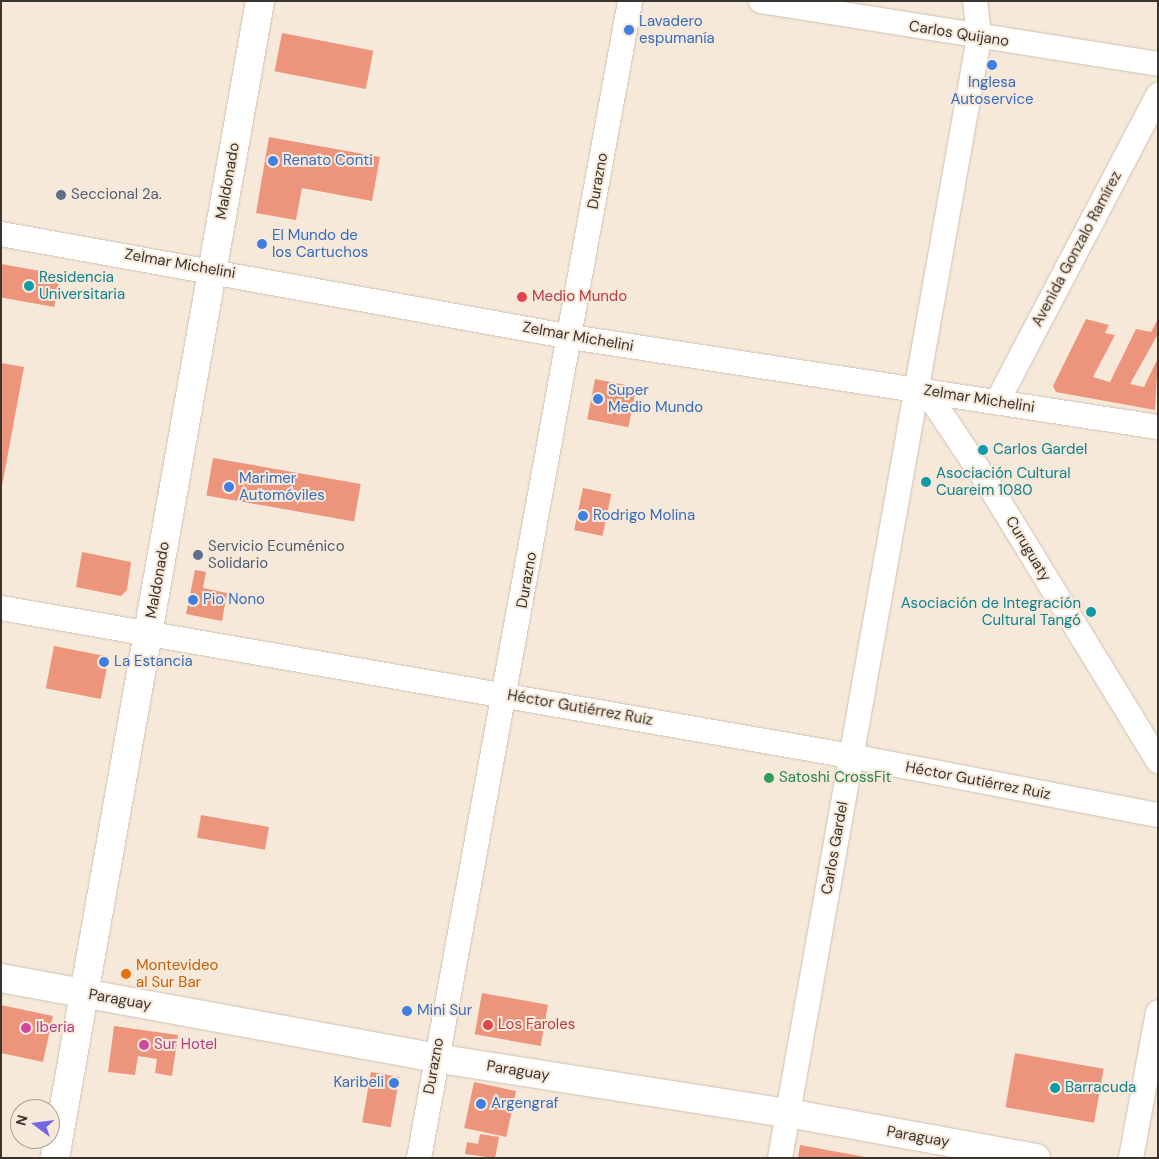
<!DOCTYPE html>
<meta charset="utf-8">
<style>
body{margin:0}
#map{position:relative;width:1159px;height:1159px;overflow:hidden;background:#f7e9da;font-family:"DM Sans",sans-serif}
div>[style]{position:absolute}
.building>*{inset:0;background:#ed957c;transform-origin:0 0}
.roads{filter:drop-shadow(0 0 1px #cfc1b2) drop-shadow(0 0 1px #cfc1b2)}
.street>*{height:24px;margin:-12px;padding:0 12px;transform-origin:12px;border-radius:12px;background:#fff}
.secondary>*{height:28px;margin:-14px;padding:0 14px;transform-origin:14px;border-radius:14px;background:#fff}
.dots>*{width:14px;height:14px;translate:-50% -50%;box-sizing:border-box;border:2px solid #f7e9da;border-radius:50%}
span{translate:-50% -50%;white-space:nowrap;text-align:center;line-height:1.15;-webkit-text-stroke:4px #f7e9da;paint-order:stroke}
.shop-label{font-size:15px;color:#366cbe}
.left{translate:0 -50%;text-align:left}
.right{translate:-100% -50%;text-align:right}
.street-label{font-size:15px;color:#3a342e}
.service-label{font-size:15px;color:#4e5e75}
.culture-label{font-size:15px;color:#0d838f}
.health-label{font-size:15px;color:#be3a42}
.leisure-label{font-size:15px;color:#27864d}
.food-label{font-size:15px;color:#c56008}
.hotel-label{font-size:15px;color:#b23c85}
.frame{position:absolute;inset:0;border:2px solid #3a342e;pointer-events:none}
.north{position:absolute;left:10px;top:1099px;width:50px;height:50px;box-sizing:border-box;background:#f7e9da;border:1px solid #aba195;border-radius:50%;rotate:285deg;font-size:14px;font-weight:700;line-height:20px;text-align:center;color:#3a342e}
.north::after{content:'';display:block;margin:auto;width:18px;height:22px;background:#7366e1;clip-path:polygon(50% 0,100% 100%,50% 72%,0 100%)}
</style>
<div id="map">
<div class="building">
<div style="left:282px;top:33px;width:93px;height:39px;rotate:11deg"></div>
<div style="clip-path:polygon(269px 137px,380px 157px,372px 201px,302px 188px,296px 220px,256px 213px)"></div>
<div style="left:1px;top:264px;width:60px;height:33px;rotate:10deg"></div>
<div style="clip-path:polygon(1086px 319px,1109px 325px,1105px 333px,1115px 335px,1093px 377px,1110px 382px,1136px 329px,1151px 332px,1158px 319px,1158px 334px,1130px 384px,1144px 387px,1158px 358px,1155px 410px,1056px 392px,1053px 386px)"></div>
<div style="clip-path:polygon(1px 363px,24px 367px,2px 486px,1px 486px)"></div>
<div style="left:595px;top:379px;width:42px;height:41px;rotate:11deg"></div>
<div style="left:213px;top:458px;width:150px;height:38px;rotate:10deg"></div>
<div style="left:583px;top:488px;width:29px;height:43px;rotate:12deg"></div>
<div style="clip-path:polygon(82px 552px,131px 562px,127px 590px,121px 596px,76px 587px)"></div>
<div style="clip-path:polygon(195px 570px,206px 572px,203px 588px,227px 593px,222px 621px,186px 614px)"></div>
<div style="left:54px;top:646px;width:56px;height:43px;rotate:11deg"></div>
<div style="left:201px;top:815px;width:69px;height:23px;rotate:10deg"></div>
<div style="left:482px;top:993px;width:67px;height:42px;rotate:10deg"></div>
<div style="clip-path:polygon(1px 1005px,53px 1016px,43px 1062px,1px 1053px)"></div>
<div style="clip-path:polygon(114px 1026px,178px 1035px,172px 1076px,155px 1073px,157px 1059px,138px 1056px,135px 1075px,108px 1072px)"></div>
<div style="left:1015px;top:1053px;width:90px;height:55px;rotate:10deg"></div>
<div style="left:371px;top:1072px;width:29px;height:51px;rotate:10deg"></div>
<div style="left:474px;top:1082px;width:43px;height:47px;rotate:12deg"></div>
<div style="clip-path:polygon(480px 1134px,499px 1137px,495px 1158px,465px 1154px,467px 1142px,478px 1144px)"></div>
<div style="clip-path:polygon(800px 1145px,865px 1157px,865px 1158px,798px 1158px)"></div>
</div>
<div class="roads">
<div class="street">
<div style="left:761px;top:1px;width:402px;rotate:9deg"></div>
<div style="left:1px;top:234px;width:579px;rotate:10.24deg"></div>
<div style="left:571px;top:337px;width:594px;rotate:8.72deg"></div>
<div style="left:926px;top:391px;width:113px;rotate:56.2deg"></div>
<div style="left:989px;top:485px;width:324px;rotate:58.5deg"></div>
<div style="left:997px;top:402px;width:347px;rotate:-62.3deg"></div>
<div style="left:1px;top:608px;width:863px;rotate:9.88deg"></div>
<div style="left:851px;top:756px;width:313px;rotate:10.9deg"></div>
<div style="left:419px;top:1158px;width:1176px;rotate:-79.66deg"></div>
<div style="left:780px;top:1158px;width:1139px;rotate:-79.93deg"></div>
<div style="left:979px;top:37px;width:36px;rotate:-96deg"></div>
<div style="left:1131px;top:1158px;width:148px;rotate:-79.5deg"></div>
</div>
<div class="secondary">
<div style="left:1px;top:978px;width:441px;rotate:10.4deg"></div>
<div style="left:435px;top:1058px;width:357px;rotate:8.9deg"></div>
<div style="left:788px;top:1113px;width:252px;rotate:10.3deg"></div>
<div style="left:55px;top:1158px;width:1175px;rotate:-79.95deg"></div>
</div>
</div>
<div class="dots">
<div style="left:629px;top:30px;background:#3f7fe0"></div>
<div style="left:992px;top:65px;background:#3f7fe0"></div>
<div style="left:273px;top:161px;background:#3f7fe0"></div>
<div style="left:61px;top:195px;background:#5c6f8a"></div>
<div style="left:262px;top:244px;background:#3f7fe0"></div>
<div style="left:29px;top:286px;background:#0f9aa8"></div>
<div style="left:522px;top:297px;background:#e0444e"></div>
<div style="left:598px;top:399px;background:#3f7fe0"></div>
<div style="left:983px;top:450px;background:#0f9aa8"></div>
<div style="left:926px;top:482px;background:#0f9aa8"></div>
<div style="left:229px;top:487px;background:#3f7fe0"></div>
<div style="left:583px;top:516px;background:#3f7fe0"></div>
<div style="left:198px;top:555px;background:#5c6f8a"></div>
<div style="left:193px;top:600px;background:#3f7fe0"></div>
<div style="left:1091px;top:612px;background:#0f9aa8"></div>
<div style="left:104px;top:662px;background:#3f7fe0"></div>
<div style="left:769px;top:778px;background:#2e9e5b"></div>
<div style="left:126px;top:974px;background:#e8710a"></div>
<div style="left:407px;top:1011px;background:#3f7fe0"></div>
<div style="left:488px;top:1025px;background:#e0444e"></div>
<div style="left:26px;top:1028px;background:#d1479c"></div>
<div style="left:144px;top:1045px;background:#d1479c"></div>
<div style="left:394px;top:1083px;background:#3f7fe0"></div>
<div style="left:1055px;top:1088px;background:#0f9aa8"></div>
<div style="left:481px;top:1104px;background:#3f7fe0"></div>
</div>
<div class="shop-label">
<span class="left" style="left:639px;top:30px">Lavadero<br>espumanía</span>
<span style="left:992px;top:91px">Inglesa<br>Autoservice</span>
<span class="left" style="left:283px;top:161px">Renato Conti</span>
<span class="left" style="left:272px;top:244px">El Mundo de<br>los Cartuchos</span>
<span class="left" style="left:608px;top:399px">Super<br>Medio Mundo</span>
<span class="left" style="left:239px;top:487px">Marimer<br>Automóviles</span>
<span class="left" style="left:593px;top:516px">Rodrigo Molina</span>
<span class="left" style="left:203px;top:600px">Pio Nono</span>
<span class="left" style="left:114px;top:662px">La Estancia</span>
<span class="left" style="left:417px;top:1011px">Mini Sur</span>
<span class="right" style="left:384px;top:1083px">Karibeli</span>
<span class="left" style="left:491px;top:1104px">Argengraf</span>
</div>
<div class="street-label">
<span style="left:959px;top:34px;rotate:9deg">Carlos Quijano</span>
<span style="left:228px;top:181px;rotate:-80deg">Maldonado</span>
<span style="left:598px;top:181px;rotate:-80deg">Durazno</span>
<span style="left:1077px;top:249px;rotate:-62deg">Avenida Gonzalo Ramírez</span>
<span style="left:180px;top:264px;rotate:10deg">Zelmar Michelini</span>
<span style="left:578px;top:337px;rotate:10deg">Zelmar Michelini</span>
<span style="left:979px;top:399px;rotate:9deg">Zelmar Michelini</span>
<span style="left:1028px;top:549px;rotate:59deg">Curuguaty</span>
<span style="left:158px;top:580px;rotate:-80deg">Maldonado</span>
<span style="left:527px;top:580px;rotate:-80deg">Durazno</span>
<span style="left:580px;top:708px;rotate:10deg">Héctor Gutiérrez Ruiz</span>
<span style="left:978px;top:781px;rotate:11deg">Héctor Gutiérrez Ruiz</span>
<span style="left:835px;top:848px;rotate:-80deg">Carlos Gardel</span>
<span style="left:120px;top:1000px;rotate:10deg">Paraguay</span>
<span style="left:434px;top:1066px;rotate:-80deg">Durazno</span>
<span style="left:518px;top:1071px;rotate:9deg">Paraguay</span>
<span style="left:918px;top:1137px;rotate:10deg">Paraguay</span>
</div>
<div class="service-label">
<span class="left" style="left:71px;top:195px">Seccional 2a.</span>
<span class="left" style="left:208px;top:555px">Servicio Ecuménico<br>Solidario</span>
</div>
<div class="culture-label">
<span class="left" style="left:39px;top:286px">Residencia<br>Universitaria</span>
<span class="left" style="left:993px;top:450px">Carlos Gardel</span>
<span class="left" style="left:936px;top:482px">Asociación Cultural<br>Cuareim 1080</span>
<span class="right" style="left:1081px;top:612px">Asociación de Integración<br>Cultural Tangó</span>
<span class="left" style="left:1065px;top:1088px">Barracuda</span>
</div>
<div class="health-label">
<span class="left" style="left:532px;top:297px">Medio Mundo</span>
<span class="left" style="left:498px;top:1025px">Los Faroles</span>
</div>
<div class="leisure-label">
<span class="left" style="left:779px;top:778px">Satoshi CrossFit</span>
</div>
<div class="food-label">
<span class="left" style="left:136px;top:974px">Montevideo<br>al Sur Bar</span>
</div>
<div class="hotel-label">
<span class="left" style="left:36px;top:1028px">Iberia</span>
<span class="left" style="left:154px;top:1045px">Sur Hotel</span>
</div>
<div class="frame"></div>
<div class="north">N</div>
</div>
